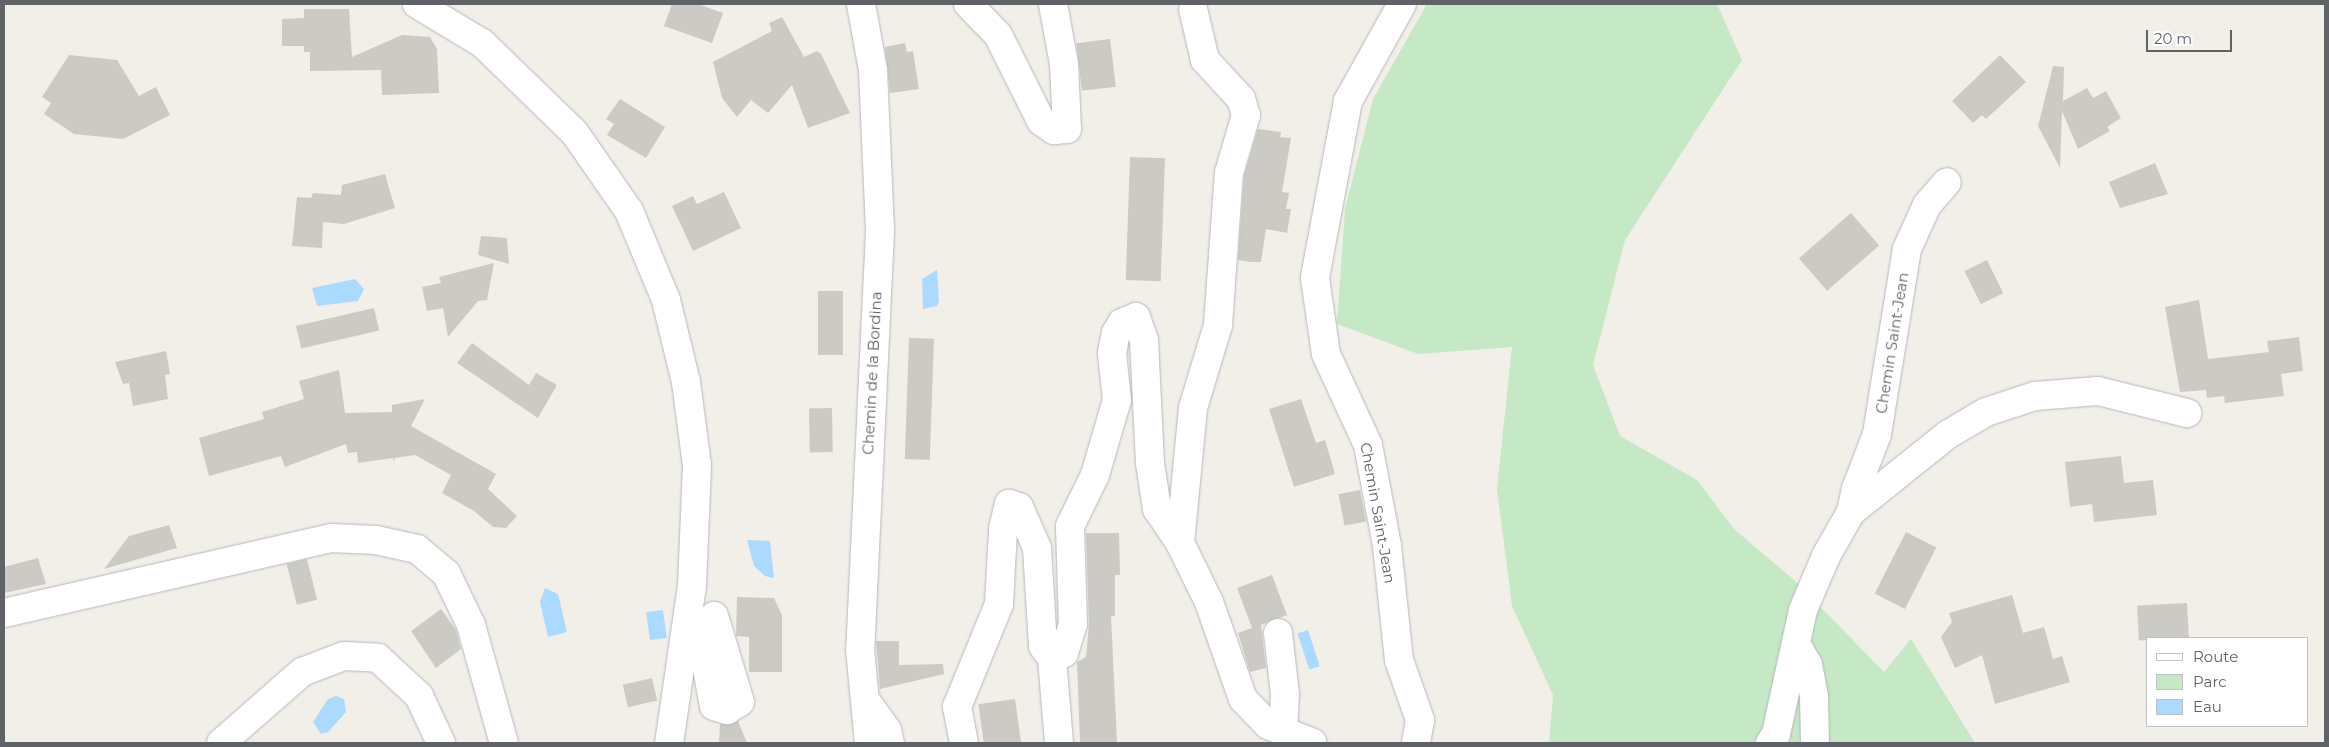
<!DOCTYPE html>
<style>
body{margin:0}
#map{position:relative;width:2329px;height:747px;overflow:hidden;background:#f1efe8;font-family:Montserrat,sans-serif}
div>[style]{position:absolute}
.green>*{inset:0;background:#c5e8c5}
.water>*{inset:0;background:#aadaff;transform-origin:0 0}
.building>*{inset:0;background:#cccac5;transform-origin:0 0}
.roads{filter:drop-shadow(0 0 1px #b5b8bc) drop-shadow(0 0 1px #b5b8bc)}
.minor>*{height:28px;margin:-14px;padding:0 14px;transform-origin:14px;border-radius:14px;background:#fff}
span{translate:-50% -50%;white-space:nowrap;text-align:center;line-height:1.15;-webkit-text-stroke:4px #fff;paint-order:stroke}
.street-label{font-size:15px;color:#5f6368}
.frame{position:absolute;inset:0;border:5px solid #5f6368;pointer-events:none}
.legend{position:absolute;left:2146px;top:637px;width:162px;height:90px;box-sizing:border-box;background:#fff;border:1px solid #bfc1c3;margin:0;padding:6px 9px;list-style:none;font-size:15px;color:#5f6368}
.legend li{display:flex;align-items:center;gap:10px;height:25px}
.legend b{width:25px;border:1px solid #bfc1c3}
.scale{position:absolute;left:2146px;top:30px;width:86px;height:22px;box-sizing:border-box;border:2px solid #5f6368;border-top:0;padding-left:6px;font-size:15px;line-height:18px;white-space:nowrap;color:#5f6368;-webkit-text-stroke:4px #fff;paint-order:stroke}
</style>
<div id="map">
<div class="green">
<div style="clip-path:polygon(1427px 4px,1717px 4px,1742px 60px,1625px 240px,1593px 365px,1620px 436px,1697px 480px,1734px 529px,1796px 582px,1884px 672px,1911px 639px,1975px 743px,1549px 743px,1553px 695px,1512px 606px,1497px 489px,1512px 347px,1418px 354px,1337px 324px,1345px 209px,1373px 99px)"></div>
</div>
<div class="water">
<div style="clip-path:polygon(937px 270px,939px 301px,937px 306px,923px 309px,922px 279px)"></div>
<div style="clip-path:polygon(355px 279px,364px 289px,358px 301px,317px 306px,312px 288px)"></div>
<div style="clip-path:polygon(747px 540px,770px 541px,774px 578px,765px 576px,754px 566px)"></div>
<div style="clip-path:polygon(545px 588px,558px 594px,567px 632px,548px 637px,540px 602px)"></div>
<div style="left:663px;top:610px;width:28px;height:17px;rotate:82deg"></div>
<div style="left:1308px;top:630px;width:38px;height:11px;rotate:72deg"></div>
<div style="clip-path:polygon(336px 696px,344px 699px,346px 712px,328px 732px,321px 734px,313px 722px,328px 699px)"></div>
</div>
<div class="building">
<div style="clip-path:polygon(672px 4px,698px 4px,723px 13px,712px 43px,664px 26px)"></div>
<div style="clip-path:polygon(304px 9px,349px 9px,352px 57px,402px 35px,430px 37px,437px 49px,439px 93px,382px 95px,381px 70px,310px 71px,310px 52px,304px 52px,304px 46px,282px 46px,282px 19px,304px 18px)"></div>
<div style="clip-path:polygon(782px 17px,804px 57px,817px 51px,821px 54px,850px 113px,808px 128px,792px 85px,768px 113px,751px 100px,737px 117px,722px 98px,713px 62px,772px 31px,769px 23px)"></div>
<div style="left:1110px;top:39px;width:48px;height:34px;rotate:83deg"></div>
<div style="clip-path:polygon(905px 43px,907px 52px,913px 51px,919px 89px,890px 93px,885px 47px)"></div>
<div style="clip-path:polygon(69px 55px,117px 60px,139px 96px,156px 87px,170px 115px,123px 139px,74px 134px,44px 114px,51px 103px,42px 97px)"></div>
<div style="clip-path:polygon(2000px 55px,2026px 82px,1986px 119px,1982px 115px,1973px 123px,1952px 101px)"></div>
<div style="clip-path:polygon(2053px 66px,2064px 67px,2063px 101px,2087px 88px,2093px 98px,2106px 91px,2121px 118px,2107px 127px,2110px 131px,2078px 149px,2062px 111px,2060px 168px,2038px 126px)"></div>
<div style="clip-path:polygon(620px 99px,665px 127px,646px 158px,607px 135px,614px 124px,606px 119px)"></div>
<div style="clip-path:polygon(1258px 129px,1281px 132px,1280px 137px,1291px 138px,1282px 192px,1289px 193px,1286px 209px,1291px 209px,1287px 233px,1266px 229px,1261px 262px,1251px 262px,1238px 260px,1244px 176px)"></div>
<div style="left:1130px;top:157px;width:35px;height:123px;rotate:2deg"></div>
<div style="clip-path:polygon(2155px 163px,2168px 194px,2120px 208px,2109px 182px)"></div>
<div style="clip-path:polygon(385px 174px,395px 208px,344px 224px,323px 222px,322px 248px,292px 246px,297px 197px,311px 198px,313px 193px,341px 195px,342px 185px)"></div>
<div style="clip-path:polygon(724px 192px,741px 228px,693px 251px,672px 206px,693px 196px,697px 204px)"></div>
<div style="left:1851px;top:213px;width:43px;height:69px;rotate:49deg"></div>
<div style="clip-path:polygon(481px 236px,507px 238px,509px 264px,478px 255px)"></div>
<div style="left:1987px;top:260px;width:37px;height:25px;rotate:64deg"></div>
<div style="clip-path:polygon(494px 263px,487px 300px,478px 301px,448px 337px,443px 308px,427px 311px,422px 287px,441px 283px,439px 277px)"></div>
<div style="left:818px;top:291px;width:25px;height:64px"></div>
<div style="clip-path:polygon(2199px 300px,2208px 359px,2269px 352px,2267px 341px,2299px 337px,2303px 371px,2281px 374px,2284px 396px,2225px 403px,2224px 396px,2207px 398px,2206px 390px,2180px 392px,2165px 307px)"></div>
<div style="left:374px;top:308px;width:23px;height:80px;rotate:77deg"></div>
<div style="left:909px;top:338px;width:25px;height:121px;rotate:2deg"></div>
<div style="clip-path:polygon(472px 343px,529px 385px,536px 373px,557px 385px,538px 418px,457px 363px)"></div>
<div style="clip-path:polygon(166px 351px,170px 374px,165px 375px,168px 399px,133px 406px,129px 383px,123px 384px,115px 362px)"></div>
<div style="clip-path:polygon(339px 370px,345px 413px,392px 412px,392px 405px,425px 399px,411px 426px,496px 474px,488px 489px,517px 516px,506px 528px,493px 527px,474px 511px,442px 493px,451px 475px,415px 455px,395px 458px,393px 462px,393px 458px,358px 463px,357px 452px,348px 453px,346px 444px,285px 467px,281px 456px,209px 476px,199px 438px,264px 419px,262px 412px,304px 399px,299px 381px)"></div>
<div style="clip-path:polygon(1301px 399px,1316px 443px,1325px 440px,1335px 474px,1294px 487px,1269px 409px)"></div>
<div style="left:832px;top:408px;width:44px;height:23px;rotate:89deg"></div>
<div style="clip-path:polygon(2121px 456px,2124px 483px,2153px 480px,2157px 515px,2094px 522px,2092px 504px,2070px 507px,2065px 462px)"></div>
<div style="left:1360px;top:490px;width:32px;height:22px;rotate:79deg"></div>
<div style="clip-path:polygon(169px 525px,177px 548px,104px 569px,129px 536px)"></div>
<div style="left:1906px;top:532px;width:34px;height:69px;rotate:27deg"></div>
<div style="clip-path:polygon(1086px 533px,1119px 533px,1120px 575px,1115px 575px,1115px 616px,1111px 616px,1117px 743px,1080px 743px,1077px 662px,1086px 657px,1089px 624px)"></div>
<div style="clip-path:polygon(38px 558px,46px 584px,4px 593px,4px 567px)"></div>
<div style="left:307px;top:559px;width:42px;height:21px;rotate:76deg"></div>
<div style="clip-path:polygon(1272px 575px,1287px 615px,1261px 625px,1266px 668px,1250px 672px,1238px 633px,1252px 628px,1237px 588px)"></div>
<div style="clip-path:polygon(2012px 595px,2023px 633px,2044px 627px,2053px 659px,2062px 656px,2070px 682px,1995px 704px,1982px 655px,1955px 668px,1941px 637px,1952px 622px,1949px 613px)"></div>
<div style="clip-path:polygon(737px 597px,774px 598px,782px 615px,782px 672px,749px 672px,749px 637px,736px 636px)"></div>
<div style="left:2187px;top:603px;width:35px;height:50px;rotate:87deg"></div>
<div style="clip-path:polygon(441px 609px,456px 630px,461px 649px,436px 668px,411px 631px)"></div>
<div style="clip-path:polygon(876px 641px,899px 641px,899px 665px,943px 664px,944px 674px,880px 689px)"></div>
<div style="left:652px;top:678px;width:23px;height:30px;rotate:77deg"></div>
<div style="left:1015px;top:699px;width:44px;height:37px;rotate:82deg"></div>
<div style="clip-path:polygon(738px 721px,747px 743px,719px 743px,720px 724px)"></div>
</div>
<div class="roads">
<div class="minor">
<div style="left:417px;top:4px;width:76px;rotate:31deg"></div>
<div style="left:482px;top:43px;width:128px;rotate:44.1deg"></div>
<div style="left:574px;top:132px;width:96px;rotate:55.2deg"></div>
<div style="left:629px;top:211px;width:96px;rotate:67.4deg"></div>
<div style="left:666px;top:300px;width:84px;rotate:76.3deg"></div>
<div style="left:686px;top:382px;width:85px;rotate:82.5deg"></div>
<div style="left:697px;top:466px;width:120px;rotate:92.4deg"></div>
<div style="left:692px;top:586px;width:159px;rotate:98.3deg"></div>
<div style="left:861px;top:4px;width:67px;rotate:79.7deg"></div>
<div style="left:873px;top:70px;width:161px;rotate:87.5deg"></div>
<div style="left:880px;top:231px;width:418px;rotate:92.7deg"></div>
<div style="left:860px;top:649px;width:94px;rotate:84.5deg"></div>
<div style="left:968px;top:4px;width:43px;rotate:45.9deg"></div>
<div style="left:998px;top:35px;width:96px;rotate:63.4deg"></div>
<div style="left:1041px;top:121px;width:16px;rotate:35deg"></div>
<div style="left:1054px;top:130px;width:13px;rotate:-4deg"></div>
<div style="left:1067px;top:129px;width:65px;rotate:-92.6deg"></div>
<div style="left:1064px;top:64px;width:61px;rotate:-100.4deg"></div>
<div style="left:1402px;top:4px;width:111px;rotate:119.1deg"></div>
<div style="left:1348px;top:101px;width:180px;rotate:100.6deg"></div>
<div style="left:1315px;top:278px;width:77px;rotate:81.8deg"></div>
<div style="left:1326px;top:354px;width:100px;rotate:65.2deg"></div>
<div style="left:1368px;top:445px;width:103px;rotate:79.3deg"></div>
<div style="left:1387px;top:546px;width:115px;rotate:84deg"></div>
<div style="left:1399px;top:660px;width:64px;rotate:70.7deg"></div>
<div style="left:1420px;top:720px;width:23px;rotate:100deg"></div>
<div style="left:1851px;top:512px;width:123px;rotate:-38.7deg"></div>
<div style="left:1947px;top:435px;width:45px;rotate:-30.5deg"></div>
<div style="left:1986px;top:412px;width:52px;rotate:-18.1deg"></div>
<div style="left:2035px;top:396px;width:63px;rotate:-4.5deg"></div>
<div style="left:2098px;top:391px;width:92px;rotate:13.9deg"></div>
<div style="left:1180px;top:543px;width:136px;rotate:-84.5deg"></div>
<div style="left:1193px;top:408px;width:87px;rotate:-73.2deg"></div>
<div style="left:1218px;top:325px;width:152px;rotate:-85.9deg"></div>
<div style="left:1229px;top:173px;width:60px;rotate:-73.7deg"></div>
<div style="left:1246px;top:115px;width:17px;rotate:-107deg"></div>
<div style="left:1241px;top:99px;width:53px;rotate:-132.7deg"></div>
<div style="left:1205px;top:60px;width:52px;rotate:-103.2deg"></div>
<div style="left:4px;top:613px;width:335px;rotate:-12.9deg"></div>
<div style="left:331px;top:538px;width:45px;rotate:2.5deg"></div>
<div style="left:376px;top:540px;width:42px;rotate:12.4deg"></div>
<div style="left:417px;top:549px;width:38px;rotate:40deg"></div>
<div style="left:446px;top:573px;width:58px;rotate:64.3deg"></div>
<div style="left:471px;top:625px;width:123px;rotate:74.4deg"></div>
<div style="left:687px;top:627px;width:13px;rotate:13deg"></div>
<div style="left:700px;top:630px;width:77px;rotate:79.6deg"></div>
<div style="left:714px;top:706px;width:14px;rotate:17deg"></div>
<div style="left:727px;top:710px;width:15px;rotate:-32deg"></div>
<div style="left:740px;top:702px;width:90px;rotate:-106.8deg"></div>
<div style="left:1278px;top:633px;width:61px;rotate:83.5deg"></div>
<div style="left:1285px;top:694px;width:36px;rotate:93deg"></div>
<div style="left:1796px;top:644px;width:24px;rotate:60deg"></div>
<div style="left:1808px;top:665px;width:32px;rotate:79deg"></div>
<div style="left:1814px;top:696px;width:47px;rotate:88.8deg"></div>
<div style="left:1052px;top:658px;width:13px;rotate:-23deg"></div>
<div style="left:1064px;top:653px;width:30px;rotate:-73deg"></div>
<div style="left:1073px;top:624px;width:98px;rotate:-91.8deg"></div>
<div style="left:1070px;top:526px;width:57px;rotate:-63.9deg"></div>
<div style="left:1095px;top:475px;width:78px;rotate:-73.7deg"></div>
<div style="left:1117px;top:400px;width:47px;rotate:-96.1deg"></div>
<div style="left:1112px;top:353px;width:20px;rotate:-79deg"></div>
<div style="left:1116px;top:333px;width:12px;rotate:-59deg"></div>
<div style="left:1122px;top:323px;width:15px;rotate:-23deg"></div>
<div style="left:1136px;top:317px;width:24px;rotate:71deg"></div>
<div style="left:1144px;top:340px;width:123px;rotate:87.2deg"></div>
<div style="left:1150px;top:463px;width:47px;rotate:81.3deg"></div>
<div style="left:1157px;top:509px;width:41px;rotate:55.9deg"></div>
<div style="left:1180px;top:543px;width:66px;rotate:63.8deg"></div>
<div style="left:1209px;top:602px;width:103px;rotate:70.7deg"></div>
<div style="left:1243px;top:699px;width:36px;rotate:46deg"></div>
<div style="left:1268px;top:725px;width:48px;rotate:21.8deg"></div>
<div style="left:866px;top:701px;width:36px;rotate:54deg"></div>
<div style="left:887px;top:730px;width:13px;rotate:77deg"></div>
<div style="left:221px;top:743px;width:108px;rotate:-41.2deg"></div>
<div style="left:302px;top:672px;width:45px;rotate:-20.9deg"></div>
<div style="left:344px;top:656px;width:34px;rotate:3deg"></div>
<div style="left:378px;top:658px;width:56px;rotate:42.8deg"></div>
<div style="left:419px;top:696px;width:52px;rotate:64.9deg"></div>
<div style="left:964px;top:743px;width:37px;rotate:-101deg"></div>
<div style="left:957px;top:707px;width:111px;rotate:-67.8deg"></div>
<div style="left:999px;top:604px;width:75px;rotate:-86.9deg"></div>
<div style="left:1003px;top:529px;width:26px;rotate:-77deg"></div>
<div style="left:1009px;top:504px;width:10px;rotate:17deg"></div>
<div style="left:1019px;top:507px;width:45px;rotate:66.3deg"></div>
<div style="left:1037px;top:548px;width:98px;rotate:86.5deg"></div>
<div style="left:1043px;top:646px;width:15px;rotate:53deg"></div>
<div style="left:1052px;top:658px;width:85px;rotate:85.3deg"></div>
<div style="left:1770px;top:743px;width:11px;rotate:-56deg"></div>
<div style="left:1776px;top:734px;width:127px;rotate:-77.7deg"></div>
<div style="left:1803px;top:610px;width:59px;rotate:-66.9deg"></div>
<div style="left:1826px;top:556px;width:51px;rotate:-60.4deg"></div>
<div style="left:1851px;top:512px;width:24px;rotate:-78deg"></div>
<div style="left:1856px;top:489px;width:59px;rotate:-69.1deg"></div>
<div style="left:1877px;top:434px;width:187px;rotate:-80.8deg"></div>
<div style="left:1907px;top:249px;width:48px;rotate:-65.6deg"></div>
<div style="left:1927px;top:205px;width:30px;rotate:-49deg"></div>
</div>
</div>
<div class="street-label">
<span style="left:1892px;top:343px;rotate:-81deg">Chemin Saint-Jean</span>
<span style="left:872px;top:373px;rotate:-87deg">Chemin de la Bordina</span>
<span style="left:1378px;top:513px;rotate:80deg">Chemin Saint-Jean</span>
</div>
<div class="frame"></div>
<ul class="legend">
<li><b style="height:6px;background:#fff"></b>Route</li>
<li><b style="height:14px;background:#c5e8c5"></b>Parc</li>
<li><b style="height:14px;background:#aadaff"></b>Eau</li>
</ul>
<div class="scale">20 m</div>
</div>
